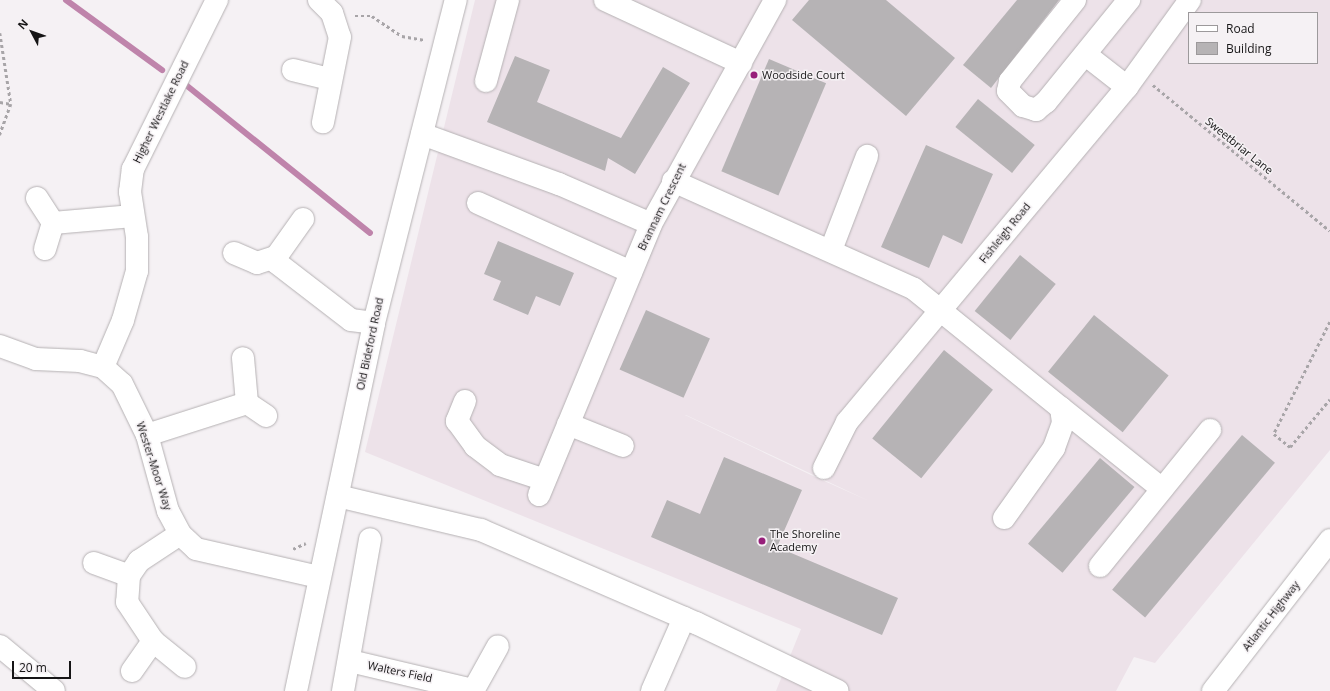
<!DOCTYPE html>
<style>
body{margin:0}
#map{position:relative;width:1330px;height:691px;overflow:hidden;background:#f5f1f4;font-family:"Open Sans",sans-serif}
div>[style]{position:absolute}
.built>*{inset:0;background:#ede2e9}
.stream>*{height:6px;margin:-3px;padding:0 3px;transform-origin:3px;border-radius:3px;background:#bf84ab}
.building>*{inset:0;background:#b6b3b5;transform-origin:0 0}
.path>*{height:2.5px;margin-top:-1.25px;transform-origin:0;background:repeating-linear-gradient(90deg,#a8a5a8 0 3px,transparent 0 6px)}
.roads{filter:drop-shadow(0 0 1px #b5b1b3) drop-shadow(0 0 1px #b5b1b3)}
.minor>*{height:22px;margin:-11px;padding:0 11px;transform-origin:11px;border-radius:11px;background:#fff}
.highway>*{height:22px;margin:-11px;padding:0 11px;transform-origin:11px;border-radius:11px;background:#fff}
.dots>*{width:11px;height:11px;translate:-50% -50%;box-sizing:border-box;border:2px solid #f5f1f4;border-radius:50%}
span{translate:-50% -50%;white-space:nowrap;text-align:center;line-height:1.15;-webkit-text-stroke:3px #f5f1f4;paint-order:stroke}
.poi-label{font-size:11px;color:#161516}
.left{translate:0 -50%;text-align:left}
.street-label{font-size:11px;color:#161516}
.legend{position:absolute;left:1188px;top:12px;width:130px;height:52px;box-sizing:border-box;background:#f5f1f4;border:1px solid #9c999b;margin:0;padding:5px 7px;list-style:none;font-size:12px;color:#161516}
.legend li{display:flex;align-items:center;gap:8px;height:20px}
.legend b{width:20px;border:1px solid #9c999b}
.north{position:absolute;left:12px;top:12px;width:40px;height:40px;-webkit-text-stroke:3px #f5f1f4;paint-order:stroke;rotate:311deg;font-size:11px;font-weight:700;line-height:16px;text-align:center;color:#161516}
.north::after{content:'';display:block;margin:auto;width:14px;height:18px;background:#161516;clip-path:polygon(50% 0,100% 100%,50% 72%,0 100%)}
.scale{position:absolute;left:12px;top:661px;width:59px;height:18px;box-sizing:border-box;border:2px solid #161516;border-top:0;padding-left:5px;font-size:12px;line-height:14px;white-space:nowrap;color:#161516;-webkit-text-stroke:3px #f5f1f4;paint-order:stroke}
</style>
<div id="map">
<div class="built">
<div style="clip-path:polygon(evenodd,475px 0,1330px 0,1330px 450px,1155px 663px,1134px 657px,1116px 691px,776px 691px,801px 629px,365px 452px,475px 0,1189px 13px,1317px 13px,1317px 63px,1189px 63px,1189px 13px,475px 0,685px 415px,686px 415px,869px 501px,811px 475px,685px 415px)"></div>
</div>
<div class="stream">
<div style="left:66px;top:0;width:119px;rotate:36.1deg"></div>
<div style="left:186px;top:85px;width:236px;rotate:38.8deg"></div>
</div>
<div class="building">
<div style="clip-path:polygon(809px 0,886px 0,955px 58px,906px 116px,792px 20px)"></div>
<div style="clip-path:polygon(1017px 0,1059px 0,991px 88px,963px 65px)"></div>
<div style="clip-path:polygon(515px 56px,550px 70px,537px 102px,621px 138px,663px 67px,690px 83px,635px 174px,608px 158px,605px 171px,487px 122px)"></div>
<div style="left:769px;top:59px;width:62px;height:122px;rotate:23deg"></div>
<div style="left:978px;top:99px;width:73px;height:36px;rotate:39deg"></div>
<div style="clip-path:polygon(926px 145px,993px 174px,962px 244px,943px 235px,929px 268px,881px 247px)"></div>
<div style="clip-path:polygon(498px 241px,574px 273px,560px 306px,536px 296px,528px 315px,493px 300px,501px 281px,484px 274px)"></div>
<div style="left:1020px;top:255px;width:46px;height:72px;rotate:39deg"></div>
<div style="left:646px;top:310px;width:70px;height:65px;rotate:24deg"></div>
<div style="left:1094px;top:315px;width:96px;height:73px;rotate:39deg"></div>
<div style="left:944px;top:350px;width:63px;height:114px;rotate:39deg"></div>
<div style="left:1242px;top:435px;width:43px;height:202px;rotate:40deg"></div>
<div style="clip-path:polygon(724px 457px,802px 490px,777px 547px,898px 598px,882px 635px,651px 537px,667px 500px,700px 514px)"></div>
<div style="left:1100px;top:458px;width:45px;height:112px;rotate:40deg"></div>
</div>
<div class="path">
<div style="left:355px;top:16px;width:17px"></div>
<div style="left:372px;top:16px;width:36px;rotate:34deg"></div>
<div style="left:402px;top:36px;width:23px;rotate:10deg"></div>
<div style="left:0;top:33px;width:72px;rotate:81.2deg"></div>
<div style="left:11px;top:104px;width:33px;rotate:110deg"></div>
<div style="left:1153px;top:85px;width:229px;rotate:39.5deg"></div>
<div style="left:0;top:102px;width:11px;rotate:10deg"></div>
<div style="left:1330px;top:322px;width:125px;rotate:116.6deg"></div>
<div style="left:1274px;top:434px;width:21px;rotate:39deg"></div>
<div style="left:1290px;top:447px;width:62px;rotate:-50.2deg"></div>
<div style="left:293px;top:549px;width:14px;rotate:-25deg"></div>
</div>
<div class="roads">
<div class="minor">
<div style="left:319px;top:0;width:18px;rotate:45deg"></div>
<div style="left:332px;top:13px;width:25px;rotate:72deg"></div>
<div style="left:340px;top:37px;width:87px;rotate:101.3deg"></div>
<div style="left:605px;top:0;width:150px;rotate:24.9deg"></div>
<div style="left:1075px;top:0;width:104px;rotate:128.7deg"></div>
<div style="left:1010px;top:81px;width:10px;rotate:101deg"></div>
<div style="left:1008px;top:91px;width:21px;rotate:45deg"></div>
<div style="left:1023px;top:106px;width:14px;rotate:17deg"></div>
<div style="left:1036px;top:110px;width:13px;rotate:-39deg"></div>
<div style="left:1046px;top:102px;width:132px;rotate:-50.9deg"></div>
<div style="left:1086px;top:55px;width:52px;rotate:38deg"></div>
<div style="left:293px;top:70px;width:38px;rotate:14deg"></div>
<div style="left:486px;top:81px;width:84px;rotate:-74.8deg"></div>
<div style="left:422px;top:134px;width:146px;rotate:20.1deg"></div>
<div style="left:559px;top:184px;width:100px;rotate:23.5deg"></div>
<div style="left:673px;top:181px;width:264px;rotate:24.1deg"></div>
<div style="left:914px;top:289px;width:189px;rotate:39deg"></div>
<div style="left:1061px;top:408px;width:15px;rotate:82deg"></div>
<div style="left:1063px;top:423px;width:27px;rotate:110deg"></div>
<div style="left:1054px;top:448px;width:86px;rotate:125.5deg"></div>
<div style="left:37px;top:198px;width:30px;rotate:57deg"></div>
<div style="left:53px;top:223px;width:80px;rotate:-5deg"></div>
<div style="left:478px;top:203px;width:168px;rotate:24.3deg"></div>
<div style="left:303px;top:219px;width:47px;rotate:125.4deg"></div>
<div style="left:276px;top:257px;width:6px;rotate:81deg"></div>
<div style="left:277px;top:263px;width:93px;rotate:37.6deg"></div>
<div style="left:351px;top:320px;width:23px;rotate:7deg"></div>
<div style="left:45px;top:249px;width:27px;rotate:-73deg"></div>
<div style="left:831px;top:250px;width:101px;rotate:-69deg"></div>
<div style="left:234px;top:253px;width:25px;rotate:23deg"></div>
<div style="left:257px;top:263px;width:20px;rotate:-18deg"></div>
<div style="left:0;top:346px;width:38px;rotate:20deg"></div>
<div style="left:36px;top:359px;width:44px;rotate:2.6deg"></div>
<div style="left:80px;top:361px;width:24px;rotate:15deg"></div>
<div style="left:103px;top:367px;width:25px;rotate:42deg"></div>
<div style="left:122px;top:384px;width:57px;rotate:63.9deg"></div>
<div style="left:147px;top:435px;width:79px;rotate:74.6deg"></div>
<div style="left:168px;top:511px;width:26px;rotate:62deg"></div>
<div style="left:180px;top:534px;width:22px;rotate:43deg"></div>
<div style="left:196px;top:549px;width:126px;rotate:12.8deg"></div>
<div style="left:103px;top:367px;width:51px;rotate:-66.9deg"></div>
<div style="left:123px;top:320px;width:51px;rotate:-74.1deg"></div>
<div style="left:137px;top:271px;width:34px;rotate:-90deg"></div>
<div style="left:137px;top:237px;width:46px;rotate:-98.8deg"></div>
<div style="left:130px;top:192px;width:23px;rotate:-83deg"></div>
<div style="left:133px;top:169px;width:189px;rotate:-63.6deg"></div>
<div style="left:465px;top:401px;width:22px;rotate:112deg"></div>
<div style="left:457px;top:421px;width:31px;rotate:54deg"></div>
<div style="left:475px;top:446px;width:31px;rotate:37deg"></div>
<div style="left:500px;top:465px;width:47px;rotate:18.4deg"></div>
<div style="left:247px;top:403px;width:23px;rotate:34deg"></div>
<div style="left:1061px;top:408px;width:129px;rotate:38.7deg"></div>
<div style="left:568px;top:424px;width:59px;rotate:21.8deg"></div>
<div style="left:147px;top:435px;width:105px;rotate:-17.7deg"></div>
<div style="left:247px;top:403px;width:45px;rotate:-95.1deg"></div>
<div style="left:824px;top:468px;width:51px;rotate:-63.4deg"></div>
<div style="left:847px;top:422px;width:437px;rotate:-50.1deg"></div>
<div style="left:1127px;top:87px;width:107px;rotate:-54.1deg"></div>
<div style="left:539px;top:495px;width:293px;rotate:-67.5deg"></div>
<div style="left:651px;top:224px;width:256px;rotate:-61deg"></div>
<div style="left:338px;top:496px;width:147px;rotate:13.4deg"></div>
<div style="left:481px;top:530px;width:234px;rotate:23.4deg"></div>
<div style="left:696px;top:623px;width:157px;rotate:25.6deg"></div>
<div style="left:180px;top:534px;width:49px;rotate:146.6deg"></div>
<div style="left:139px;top:561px;width:18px;rotate:124deg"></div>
<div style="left:129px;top:576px;width:26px;rotate:94deg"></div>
<div style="left:127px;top:602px;width:47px;rotate:56.3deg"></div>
<div style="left:153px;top:641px;width:41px;rotate:39.1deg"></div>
<div style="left:94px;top:563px;width:37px;rotate:20deg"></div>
<div style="left:1100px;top:566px;width:175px;rotate:-51deg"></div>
<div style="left:0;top:646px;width:70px;rotate:39.8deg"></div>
<div style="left:350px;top:661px;width:126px;rotate:13.3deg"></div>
<div style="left:132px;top:671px;width:37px;rotate:-55deg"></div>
<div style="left:296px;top:691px;width:376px;rotate:-78deg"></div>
<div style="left:374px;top:323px;width:333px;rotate:-75.8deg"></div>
<div style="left:343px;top:691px;width:154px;rotate:-79.9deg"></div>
<div style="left:473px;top:691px;width:51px;rotate:-60.9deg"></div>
<div style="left:652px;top:691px;width:80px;rotate:-66.3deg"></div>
</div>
<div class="highway">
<div style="left:1213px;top:691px;width:191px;rotate:-52.2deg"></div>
</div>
</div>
<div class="dots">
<div style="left:754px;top:75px;background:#971f7a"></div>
<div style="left:762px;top:541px;background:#971f7a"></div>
</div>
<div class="poi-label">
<span class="left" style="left:762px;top:75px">Woodside Court</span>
<span class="left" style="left:770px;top:541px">The Shoreline<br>Academy</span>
</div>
<div class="street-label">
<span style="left:161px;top:112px;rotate:-64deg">Higher Westlake Road</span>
<span style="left:1239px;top:146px;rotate:39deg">Sweetbriar Lane</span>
<span style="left:662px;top:207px;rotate:-64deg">Brannam Crescent</span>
<span style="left:1005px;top:233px;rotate:-51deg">Fishleigh Road</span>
<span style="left:370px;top:344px;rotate:-78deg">Old Bideford Road</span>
<span style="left:154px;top:466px;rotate:72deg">Wester-Moor Way</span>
<span style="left:1271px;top:616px;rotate:-52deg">Atlantic Highway</span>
<span style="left:400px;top:672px;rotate:12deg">Walters Field</span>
</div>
<ul class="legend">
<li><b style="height:5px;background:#fff"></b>Road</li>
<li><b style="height:11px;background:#b6b3b5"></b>Building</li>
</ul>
<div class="north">N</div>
<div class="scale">20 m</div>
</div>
